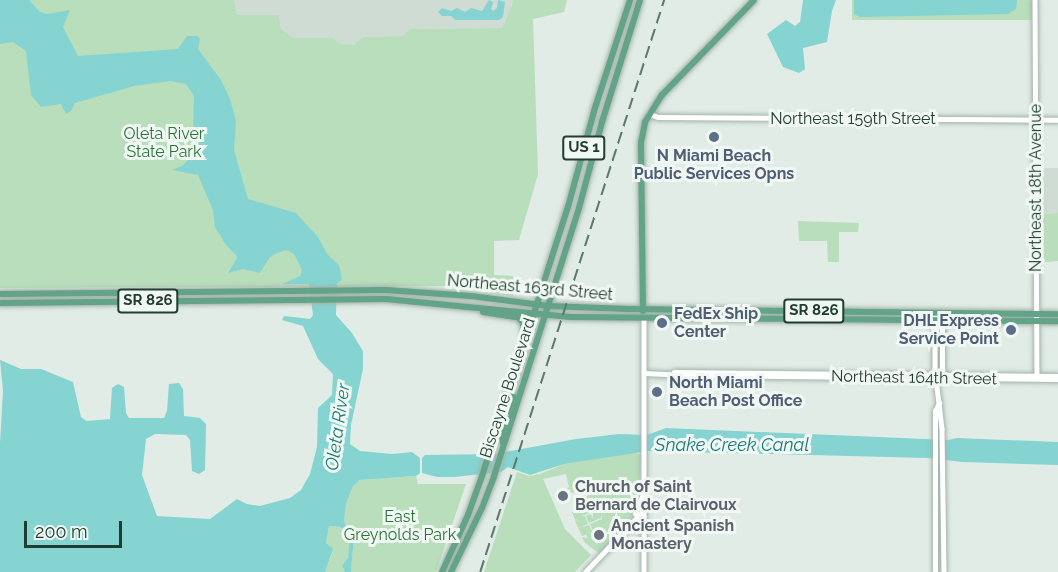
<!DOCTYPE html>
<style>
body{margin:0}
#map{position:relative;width:1058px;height:572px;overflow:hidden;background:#e0ece5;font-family:Raleway,sans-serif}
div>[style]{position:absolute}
.built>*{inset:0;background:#cedcd3}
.green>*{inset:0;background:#b8debb;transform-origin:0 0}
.water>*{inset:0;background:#85d4d1}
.roads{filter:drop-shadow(0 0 2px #a3b4ab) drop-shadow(0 0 2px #a3b4ab)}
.minor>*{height:4.5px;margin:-2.25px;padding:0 2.25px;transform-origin:2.25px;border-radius:2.25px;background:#fff}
.major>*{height:6px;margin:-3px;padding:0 3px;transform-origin:3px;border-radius:3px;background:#63a387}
.rail>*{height:1.5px;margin-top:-0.75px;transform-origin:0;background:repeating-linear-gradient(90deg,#5a796b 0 12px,transparent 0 18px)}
.dots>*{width:16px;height:16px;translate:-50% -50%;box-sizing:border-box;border:3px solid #f1f8f3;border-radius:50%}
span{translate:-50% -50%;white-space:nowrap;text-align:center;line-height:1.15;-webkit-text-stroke:6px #f1f8f3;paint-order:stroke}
.shield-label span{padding:2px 4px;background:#f1f8f3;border:2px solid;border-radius:4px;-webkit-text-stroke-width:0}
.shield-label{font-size:15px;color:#203d30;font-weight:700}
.street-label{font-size:16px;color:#203d30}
.park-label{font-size:16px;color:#287638}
.service-label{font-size:16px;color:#4e5e75;font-weight:700}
.left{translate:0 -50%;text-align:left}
.right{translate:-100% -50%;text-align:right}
.worship-label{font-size:16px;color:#5b616d;font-weight:700}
.water-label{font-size:18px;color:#187c7a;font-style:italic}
.scale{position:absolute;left:24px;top:521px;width:98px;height:27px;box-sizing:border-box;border:3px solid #203d30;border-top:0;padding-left:8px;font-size:18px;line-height:21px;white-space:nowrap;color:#203d30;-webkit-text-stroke:4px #f1f8f3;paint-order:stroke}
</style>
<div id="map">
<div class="built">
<div style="clip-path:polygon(234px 0,514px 0,502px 28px,410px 29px,402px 36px,362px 37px,354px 45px,341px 44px,333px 38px,294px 38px,281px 29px,279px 16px,237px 15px)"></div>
<div style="clip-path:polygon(1045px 168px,1058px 168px,1058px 213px,1042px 214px,1042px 170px)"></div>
</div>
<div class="green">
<div style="clip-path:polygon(0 0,234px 0,237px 15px,279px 15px,281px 29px,294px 38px,333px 38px,341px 44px,354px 45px,362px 37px,402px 36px,410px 29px,502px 28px,514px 0,567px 0,564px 12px,533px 19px,538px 174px,519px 240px,494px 241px,494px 275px,513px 276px,513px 296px,454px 286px,0 288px)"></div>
<div style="left:852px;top:0;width:183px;height:20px"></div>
<div style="clip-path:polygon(1058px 213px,1058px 261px,1044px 262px,1042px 214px)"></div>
<div style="clip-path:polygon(798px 221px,859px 223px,858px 232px,839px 232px,839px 262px,828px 262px,827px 241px,799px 241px)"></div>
<div style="clip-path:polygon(634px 452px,641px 455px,638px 503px,628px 523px,599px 553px,585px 543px,582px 537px,588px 538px,586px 535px,588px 534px,582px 536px,575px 521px,578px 518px,575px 520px,572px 512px,582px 508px,583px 512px,589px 510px,590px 513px,581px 516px,585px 516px,588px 524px,579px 528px,589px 525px,594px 535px,591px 538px,597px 544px,605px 537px,604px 532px,600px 529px,593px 531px,590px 524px,602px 519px,601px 514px,601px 518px,589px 523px,586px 516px,590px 514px,593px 518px,593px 513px,599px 513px,600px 510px,598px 508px,592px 512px,590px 510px,600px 505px,604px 513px,607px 512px,610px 510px,607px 503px,603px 503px,584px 511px,580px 499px,589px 495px,586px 489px,571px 493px,570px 489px,566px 490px,569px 487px,566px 474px,543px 479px,565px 529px,591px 555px,575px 572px,484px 572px,517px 472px,529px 476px,540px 474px,564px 464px)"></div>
<div style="clip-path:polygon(416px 476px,418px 484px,466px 484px,436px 572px,351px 572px,354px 537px,344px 522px,346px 504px,353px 486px,360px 480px)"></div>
<div style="clip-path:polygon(329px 526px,340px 527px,350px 535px,348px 559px,342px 564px,345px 572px,325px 572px,332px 553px,326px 544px)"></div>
</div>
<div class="water">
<div style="clip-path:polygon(0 0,29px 0,40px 12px,47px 14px,70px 10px,63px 27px,78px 56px,178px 49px,187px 36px,197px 36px,200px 39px,198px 49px,221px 80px,230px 99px,236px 121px,234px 150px,248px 199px,296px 213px,318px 237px,327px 254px,339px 265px,342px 280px,337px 283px,336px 315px,352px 333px,363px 351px,363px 369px,351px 425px,350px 444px,360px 451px,392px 454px,412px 452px,420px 458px,420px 473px,416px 476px,360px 480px,353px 486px,346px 504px,344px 522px,354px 537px,351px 572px,345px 572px,342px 565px,348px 558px,350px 535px,340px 527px,329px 526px,326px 543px,333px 549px,325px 572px,0 572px,0 443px,3px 391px,0 360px,21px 369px,41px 369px,73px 382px,81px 417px,86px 421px,110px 419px,112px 388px,118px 384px,124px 387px,126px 413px,129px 418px,164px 418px,167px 411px,169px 384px,179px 383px,183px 389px,184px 416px,200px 418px,206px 424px,205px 470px,199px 474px,192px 471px,190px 440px,186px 435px,155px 434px,146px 439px,142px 475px,157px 516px,210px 519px,237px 499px,247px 504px,260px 506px,290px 498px,301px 490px,310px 474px,317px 447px,318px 408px,332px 395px,333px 374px,318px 359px,303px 326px,282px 320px,284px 316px,310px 319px,313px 315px,309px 284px,282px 284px,300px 276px,302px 270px,294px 254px,286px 250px,277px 253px,270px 257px,260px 273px,243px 269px,228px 273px,237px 258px,236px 255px,226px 245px,215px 227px,213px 210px,198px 175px,172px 170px,182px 166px,188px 160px,193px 139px,194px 96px,186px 84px,171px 81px,134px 86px,75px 103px,71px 111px,66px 114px,61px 104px,41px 107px,31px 95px,26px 51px,13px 42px,0 44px)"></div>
<div style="clip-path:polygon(489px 0,493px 2px,491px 9px,493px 11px,497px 8px,498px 0,505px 2px,503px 17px,499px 20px,455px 20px,451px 16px,442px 16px,438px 12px,442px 8px,451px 11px,457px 8px,465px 12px,471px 8px,482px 11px)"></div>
<div style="clip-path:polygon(803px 0,836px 0,832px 11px,827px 42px,803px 48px,805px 69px,799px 73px,783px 67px,767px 34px,786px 20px,795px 26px,800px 22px)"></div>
<div style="clip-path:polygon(854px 0,1017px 0,1016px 9px,1008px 14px,860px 17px,854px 14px)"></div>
<div style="clip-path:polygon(666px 428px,948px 440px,957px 438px,1058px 442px,1058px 465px,962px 462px,928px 458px,648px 451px,564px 464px,530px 475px,508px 467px,501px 472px,454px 477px,437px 477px,422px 473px,422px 458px,425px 455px,494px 454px,576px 439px,619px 434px,647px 435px)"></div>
</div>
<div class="roads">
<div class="minor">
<div style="left:1035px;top:0;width:376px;rotate:89.7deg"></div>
<div style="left:649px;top:114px;width:9px;rotate:18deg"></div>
<div style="left:658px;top:117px;width:400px;rotate:0.4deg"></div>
<div style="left:935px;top:313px;width:57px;rotate:90deg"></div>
<div style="left:935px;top:370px;width:59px;rotate:83.2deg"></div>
<div style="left:942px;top:429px;width:143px;rotate:89.2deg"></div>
<div style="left:644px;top:317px;width:255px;rotate:90deg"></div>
<div style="left:674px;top:372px;width:384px;rotate:0.6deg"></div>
<div style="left:644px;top:373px;width:43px;rotate:2.7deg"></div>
<div style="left:687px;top:375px;width:371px;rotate:0.6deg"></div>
<div style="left:938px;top:374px;width:6px;rotate:-45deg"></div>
<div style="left:942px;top:370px;width:57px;rotate:-90deg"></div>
<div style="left:635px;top:514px;width:22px;rotate:-68deg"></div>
<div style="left:626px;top:528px;width:18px;rotate:3deg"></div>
<div style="left:585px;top:572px;width:87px;rotate:-46.4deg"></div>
<div style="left:935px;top:572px;width:161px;rotate:-90deg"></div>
<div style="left:935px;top:411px;width:9px;rotate:-63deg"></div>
</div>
<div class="major">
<div style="left:0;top:294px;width:386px;rotate:-0.6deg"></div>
<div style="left:386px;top:290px;width:85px;rotate:4deg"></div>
<div style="left:471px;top:296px;width:78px;rotate:7.4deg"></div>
<div style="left:548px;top:306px;width:81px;rotate:2.1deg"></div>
<div style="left:629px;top:309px;width:429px;rotate:0.7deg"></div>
<div style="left:0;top:303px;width:386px;rotate:-0.6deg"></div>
<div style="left:386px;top:299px;width:185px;rotate:5.6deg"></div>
<div style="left:570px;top:317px;width:488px;rotate:0.5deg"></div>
<div style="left:643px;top:311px;width:168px;rotate:-90.7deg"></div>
<div style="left:641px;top:143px;width:21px;rotate:-79deg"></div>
<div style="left:645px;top:122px;width:32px;rotate:-58deg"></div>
<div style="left:662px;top:95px;width:132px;rotate:-45.9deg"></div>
<div style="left:483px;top:312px;width:36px;rotate:9deg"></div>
<div style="left:519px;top:318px;width:6px;rotate:51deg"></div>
<div style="left:523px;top:323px;width:12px;rotate:81deg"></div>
<div style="left:503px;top:443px;width:11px;rotate:-95deg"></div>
<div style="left:502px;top:432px;width:37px;rotate:-73deg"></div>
<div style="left:513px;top:397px;width:9px;rotate:-111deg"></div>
<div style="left:442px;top:572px;width:63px;rotate:-65.5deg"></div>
<div style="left:468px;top:515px;width:41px;rotate:-70.3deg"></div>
<div style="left:482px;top:476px;width:282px;rotate:-72.3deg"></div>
<div style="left:568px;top:207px;width:99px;rotate:-74.8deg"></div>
<div style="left:594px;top:111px;width:117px;rotate:-72deg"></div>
<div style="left:451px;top:572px;width:71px;rotate:-64.2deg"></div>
<div style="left:482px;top:508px;width:34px;rotate:-69deg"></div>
<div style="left:494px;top:476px;width:281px;rotate:-72.4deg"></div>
<div style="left:579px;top:208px;width:89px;rotate:-75deg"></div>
<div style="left:602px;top:122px;width:128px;rotate:-72.7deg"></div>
</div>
</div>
<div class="rail">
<div style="left:480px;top:572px;width:601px;rotate:-72.17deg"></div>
</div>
<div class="dots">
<div style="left:714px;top:137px;background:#5c6f8a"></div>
<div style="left:662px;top:323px;background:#5c6f8a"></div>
<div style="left:1011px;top:330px;background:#5c6f8a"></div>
<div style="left:657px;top:392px;background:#5c6f8a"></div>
<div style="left:563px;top:496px;background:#6b7280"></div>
<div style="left:599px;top:535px;background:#6b7280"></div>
</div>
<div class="shield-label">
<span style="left:584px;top:148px">US 1</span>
<span style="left:148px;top:301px">SR 826</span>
<span style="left:814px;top:311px">SR 826</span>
</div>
<div class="street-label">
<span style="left:853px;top:119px">Northeast 159th Street</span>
<span style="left:1036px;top:188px;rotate:-90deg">Northeast 18th Avenue</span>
<span style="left:530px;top:288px;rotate:5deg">Northeast 163rd Street</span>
<span style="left:914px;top:378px;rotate:1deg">Northeast 164th Street</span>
<span style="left:508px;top:388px;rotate:-72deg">Biscayne Boulevard</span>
</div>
<div class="park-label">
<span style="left:164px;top:143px">Oleta River<br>State Park</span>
<span style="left:400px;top:526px">East<br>Greynolds Park</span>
</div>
<div class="service-label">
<span style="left:714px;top:165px">N Miami Beach<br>Public Services Opns</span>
<span class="left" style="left:674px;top:323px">FedEx Ship<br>Center</span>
<span class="right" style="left:999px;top:330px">DHL Express<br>Service Point</span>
<span class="left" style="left:669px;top:392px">North Miami<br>Beach Post Office</span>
</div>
<div class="worship-label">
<span class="left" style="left:575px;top:496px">Church of Saint<br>Bernard de Clairvoux</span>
<span class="left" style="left:611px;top:535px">Ancient Spanish<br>Monastery</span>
</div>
<div class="water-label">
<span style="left:338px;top:427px;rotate:-82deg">Oleta River</span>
<span style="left:732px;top:445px">Snake Creek Canal</span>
</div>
<div class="scale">200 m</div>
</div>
